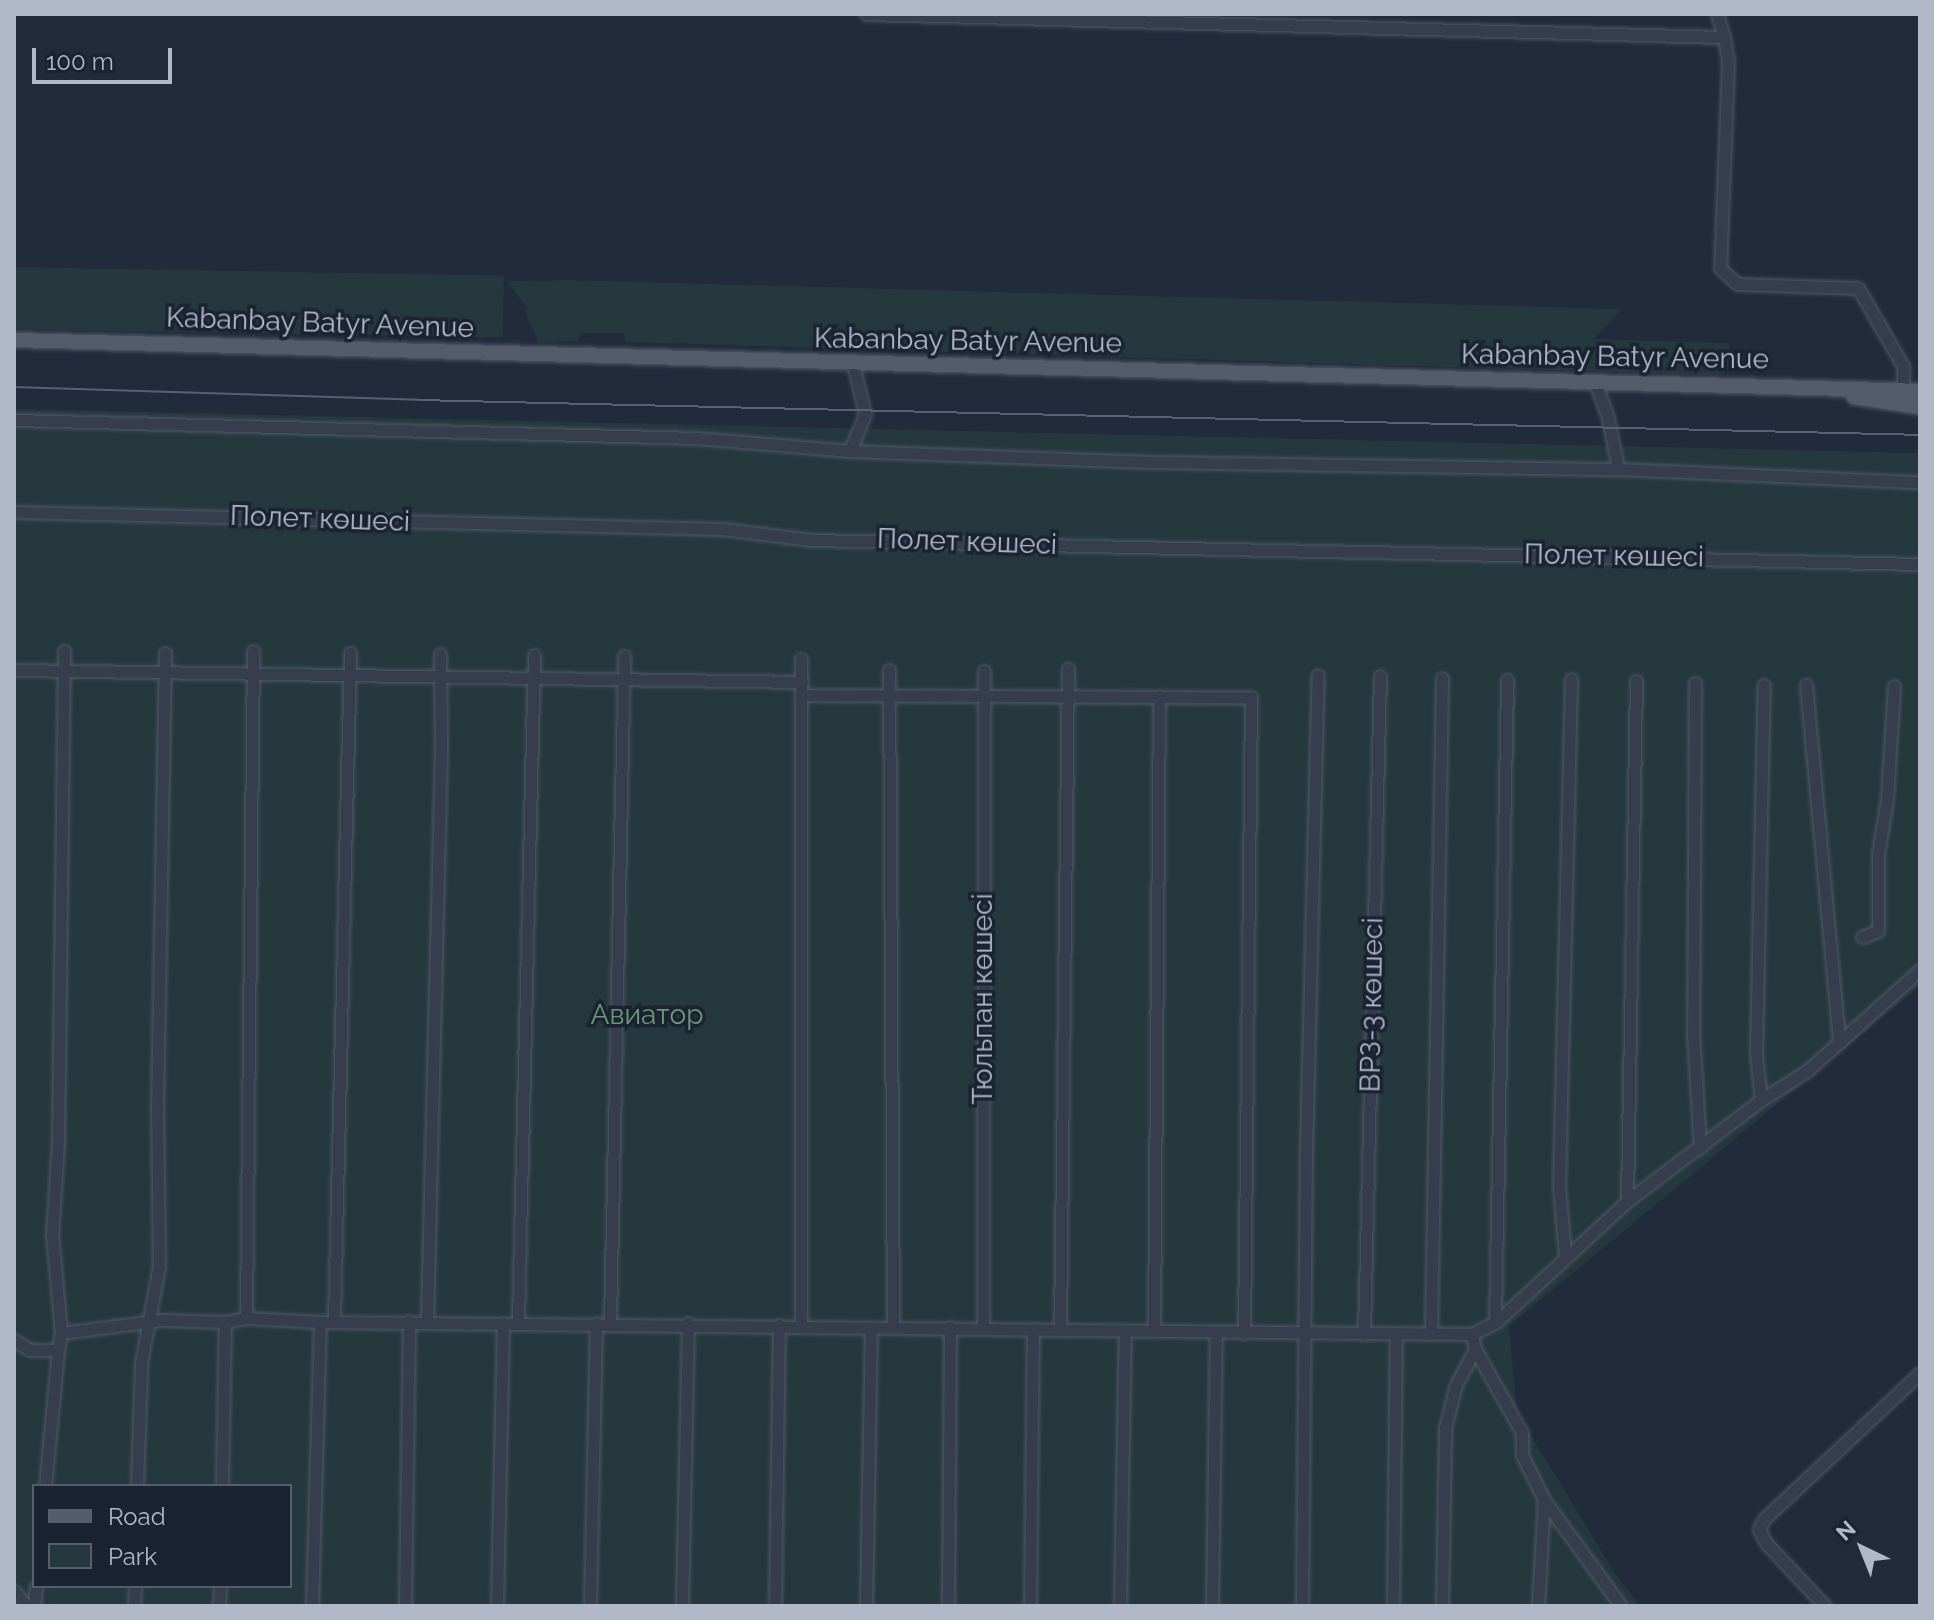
<!DOCTYPE html>
<meta charset="utf-8">
<style>
body{margin:0}
#map{position:relative;width:1934px;height:1620px;overflow:hidden;background:#222b3c;font-family:Raleway,sans-serif}
div>[style]{position:absolute}
.green>*{inset:0;background:#24383d;transform-origin:0 0}
.roads{filter:drop-shadow(0 0 2px #515867) drop-shadow(0 0 2px #515867)}
.minor>*{height:11px;margin:-5.5px;padding:0 5.5px;transform-origin:5.5px;border-radius:5.5px;background:#363d4c}
.major>*{height:14px;margin:-7px;padding:0 7px;transform-origin:7px;border-radius:7px;background:#545c6c}
.tram>*{height:2px;margin:-1px;padding:0 1px;transform-origin:1px;border-radius:1px;background:#586173}
span{translate:-50% -50%;white-space:nowrap;text-align:center;line-height:1.15;-webkit-text-stroke:7px #1b2231;paint-order:stroke}
.street-label{font-size:28px;color:#b1b8c8}
.park-label{font-size:28px;color:#689978}
.frame{position:absolute;inset:0;border:16px solid #b1b8c8;pointer-events:none}
.legend{position:absolute;left:32px;top:1484px;width:260px;height:104px;box-sizing:border-box;background:#1b2231;border:2px solid #575e6d;margin:0;padding:10px 14px;list-style:none;font-size:24px;color:#b1b8c8}
.legend li{display:flex;align-items:center;gap:16px;height:40px}
.legend b{width:40px;border:2px solid #575e6d}
.north{position:absolute;left:1822px;top:1508px;width:80px;height:80px;-webkit-text-stroke:6px #1b2231;paint-order:stroke;rotate:317deg;font-size:22px;font-weight:700;line-height:32px;text-align:center;color:#b1b8c8}
.north::after{content:'';display:block;margin:auto;width:28px;height:36px;background:#b1b8c8;clip-path:polygon(50% 0,100% 100%,50% 72%,0 100%)}
.scale{position:absolute;left:32px;top:48px;width:140px;height:36px;box-sizing:border-box;border:4px solid #b1b8c8;border-top:0;padding-left:10px;font-size:24px;line-height:28px;white-space:nowrap;color:#b1b8c8;-webkit-text-stroke:6px #1b2231;paint-order:stroke}
</style>
<div id="map">
<div class="green">
<div style="left:14px;top:267px;width:490px;height:62px;rotate:1deg"></div>
<div style="clip-path:polygon(567px 280px,1622px 309px,1594px 339px,1728px 343px,1736px 368px,1720px 375px,625px 342px,624px 333px,582px 333px,577px 341px,539px 343px,525px 311px,529px 310px,507px 281px)"></div>
<div style="clip-path:polygon(evenodd,14px 409px,1920px 453px,1920px 986px,1509px 1326px,1517px 1413px,1615px 1573px,1640px 1606px,23px 1606px,14px 1595px,14px 409px,34px 1486px,290px 1486px,290px 1586px,34px 1586px,34px 1486px)"></div>
</div>
<div class="roads">
<div class="minor">
<div style="left:866px;top:14px;width:858px;rotate:1.54deg"></div>
<div style="left:1724px;top:37px;width:26px;rotate:81deg"></div>
<div style="left:1728px;top:63px;width:205px;rotate:92.2deg"></div>
<div style="left:1720px;top:268px;width:23px;rotate:43deg"></div>
<div style="left:1737px;top:284px;width:121px;rotate:1.9deg"></div>
<div style="left:1858px;top:288px;width:90px;rotate:60deg"></div>
<div style="left:1903px;top:366px;width:24px;rotate:90deg"></div>
<div style="left:1717px;top:14px;width:24px;rotate:73deg"></div>
<div style="left:1595px;top:382px;width:38px;rotate:70deg"></div>
<div style="left:1608px;top:418px;width:52px;rotate:78.9deg"></div>
<div style="left:14px;top:420px;width:682px;rotate:1.51deg"></div>
<div style="left:696px;top:438px;width:155px;rotate:4.8deg"></div>
<div style="left:850px;top:451px;width:306px;rotate:2.1deg"></div>
<div style="left:1156px;top:462px;width:462px;rotate:0.9deg"></div>
<div style="left:1618px;top:469px;width:302px;rotate:2.5deg"></div>
<div style="left:850px;top:451px;width:40px;rotate:-68deg"></div>
<div style="left:865px;top:414px;width:51px;rotate:-103.5deg"></div>
<div style="left:14px;top:512px;width:709px;rotate:1.37deg"></div>
<div style="left:723px;top:529px;width:89px;rotate:7.1deg"></div>
<div style="left:811px;top:540px;width:1109px;rotate:1.24deg"></div>
<div style="left:801px;top:659px;width:665px;rotate:90deg"></div>
<div style="left:14px;top:670px;width:788px;rotate:0.87deg"></div>
<div style="left:889px;top:670px;width:657px;rotate:89.65deg"></div>
<div style="left:1695px;top:683px;width:350px;rotate:90.3deg"></div>
<div style="left:1693px;top:1033px;width:115px;rotate:86.5deg"></div>
<div style="left:1806px;top:685px;width:359px;rotate:84.7deg"></div>
<div style="left:802px;top:695px;width:449px;rotate:0.3deg"></div>
<div style="left:1251px;top:697px;width:636px;rotate:90.63deg"></div>
<div style="left:1862px;top:937px;width:17px;rotate:-21deg"></div>
<div style="left:1878px;top:931px;width:77px;rotate:-90deg"></div>
<div style="left:1878px;top:854px;width:56px;rotate:-80.7deg"></div>
<div style="left:1887px;top:799px;width:113px;rotate:-86.5deg"></div>
<div style="left:1761px;top:1100px;width:47px;rotate:-96.1deg"></div>
<div style="left:1756px;top:1053px;width:368px;rotate:-88.8deg"></div>
<div style="left:1627px;top:1201px;width:520px;rotate:-89.01deg"></div>
<div style="left:1565px;top:1255px;width:69px;rotate:-95deg"></div>
<div style="left:1559px;top:1186px;width:507px;rotate:-88.64deg"></div>
<div style="left:246px;top:1318px;width:667px;rotate:-89.4deg"></div>
<div style="left:334px;top:1321px;width:668px;rotate:-88.63deg"></div>
<div style="left:427px;top:1321px;width:573px;rotate:-88.6deg"></div>
<div style="left:441px;top:748px;width:94px;rotate:-90.6deg"></div>
<div style="left:518px;top:1322px;width:667px;rotate:-88.63deg"></div>
<div style="left:610px;top:1322px;width:666px;rotate:-88.8deg"></div>
<div style="left:1495px;top:1323px;width:643px;rotate:-88.93deg"></div>
<div style="left:983px;top:1327px;width:656px;rotate:-89.91deg"></div>
<div style="left:1060px;top:1329px;width:660px;rotate:-89.31deg"></div>
<div style="left:1154px;top:1330px;width:634px;rotate:-89.55deg"></div>
<div style="left:61px;top:1333px;width:103px;rotate:-7.3deg"></div>
<div style="left:163px;top:1320px;width:62px;rotate:1.8deg"></div>
<div style="left:225px;top:1322px;width:21px;rotate:-11deg"></div>
<div style="left:246px;top:1318px;width:74px;rotate:3.1deg"></div>
<div style="left:320px;top:1322px;width:1152px;rotate:0.6deg"></div>
<div style="left:1472px;top:1334px;width:25px;rotate:-26deg"></div>
<div style="left:1495px;top:1323px;width:180px;rotate:-42.7deg"></div>
<div style="left:1627px;top:1201px;width:168px;rotate:-37deg"></div>
<div style="left:1761px;top:1100px;width:56px;rotate:-32.6deg"></div>
<div style="left:1808px;top:1070px;width:150px;rotate:-41.8deg"></div>
<div style="left:1364px;top:1334px;width:658px;rotate:-88.61deg"></div>
<div style="left:1431px;top:1334px;width:656px;rotate:-89.04deg"></div>
<div style="left:1472px;top:1334px;width:15px;rotate:79deg"></div>
<div style="left:1475px;top:1349px;width:96px;rotate:60.8deg"></div>
<div style="left:1522px;top:1433px;width:22px;rotate:90deg"></div>
<div style="left:1522px;top:1455px;width:50px;rotate:63.9deg"></div>
<div style="left:1544px;top:1500px;width:131px;rotate:54deg"></div>
<div style="left:14px;top:1340px;width:19px;rotate:32deg"></div>
<div style="left:30px;top:1350px;width:28px"></div>
<div style="left:58px;top:1350px;width:17px;rotate:-80deg"></div>
<div style="left:61px;top:1333px;width:98px;rotate:-95.2deg"></div>
<div style="left:52px;top:1235px;width:92px;rotate:-86.3deg"></div>
<div style="left:58px;top:1143px;width:492px;rotate:-89.3deg"></div>
<div style="left:45px;top:1486px;width:137px;rotate:-84.5deg"></div>
<div style="left:137px;top:1486px;width:123px;rotate:-88.1deg"></div>
<div style="left:141px;top:1363px;width:99px;rotate:-79.5deg"></div>
<div style="left:159px;top:1266px;width:155px;rotate:-90.7deg"></div>
<div style="left:157px;top:1111px;width:458px;rotate:-89deg"></div>
<div style="left:222px;top:1486px;width:164px;rotate:-89deg"></div>
<div style="left:14px;top:1591px;width:19px;rotate:51deg"></div>
<div style="left:34px;top:1606px;width:20px;rotate:-84deg"></div>
<div style="left:134px;top:1606px;width:20px;rotate:-87deg"></div>
<div style="left:219px;top:1606px;width:20px;rotate:-87deg"></div>
<div style="left:312px;top:1606px;width:284px;rotate:-88.4deg"></div>
<div style="left:405px;top:1606px;width:285px;rotate:-89.2deg"></div>
<div style="left:497px;top:1606px;width:283px;rotate:-88.8deg"></div>
<div style="left:590px;top:1606px;width:283px;rotate:-88.8deg"></div>
<div style="left:682px;top:1606px;width:283px;rotate:-88.8deg"></div>
<div style="left:775px;top:1606px;width:281px;rotate:-89.2deg"></div>
<div style="left:866px;top:1606px;width:278px;rotate:-89deg"></div>
<div style="left:948px;top:1606px;width:279px;rotate:-89.6deg"></div>
<div style="left:1030px;top:1606px;width:277px;rotate:-89.4deg"></div>
<div style="left:1120px;top:1606px;width:275px;rotate:-89deg"></div>
<div style="left:1212px;top:1606px;width:274px;rotate:-89.2deg"></div>
<div style="left:1302px;top:1606px;width:455px;rotate:-89.5deg"></div>
<div style="left:1306px;top:1151px;width:476px;rotate:-88.6deg"></div>
<div style="left:1393px;top:1606px;width:271px;rotate:-89.4deg"></div>
<div style="left:1442px;top:1606px;width:178px;rotate:-89deg"></div>
<div style="left:1445px;top:1428px;width:44px;rotate:-75.7deg"></div>
<div style="left:1456px;top:1385px;width:41px;rotate:-62.2deg"></div>
<div style="left:1538px;top:1606px;width:106px;rotate:-86.8deg"></div>
<div style="left:1825px;top:1606px;width:86px;rotate:-133.1deg"></div>
<div style="left:1766px;top:1543px;width:16px;rotate:-117deg"></div>
<div style="left:1759px;top:1529px;width:11px;rotate:-63deg"></div>
<div style="left:1764px;top:1519px;width:214px;rotate:-43.1deg"></div>
</div>
<div class="major">
<div style="left:14px;top:340px;width:1907px;rotate:1.53deg"></div>
<div style="left:1854px;top:397px;width:67px;rotate:8.6deg"></div>
</div>
</div>
<div class="tram">
<div style="left:14px;top:387px;width:404px;rotate:1.8deg"></div>
<div style="left:418px;top:400px;width:1502px;rotate:1.33deg"></div>
</div>
<div class="street-label">
<span style="left:320px;top:323px;rotate:2deg">Kabanbay Batyr Avenue</span>
<span style="left:968px;top:341px;rotate:1deg">Kabanbay Batyr Avenue</span>
<span style="left:1615px;top:357px;rotate:1deg">Kabanbay Batyr Avenue</span>
<span style="left:320px;top:519px;rotate:2deg">Полет көшесі</span>
<span style="left:967px;top:542px;rotate:2deg">Полет көшесі</span>
<span style="left:1614px;top:556px;rotate:1deg">Полет көшесі</span>
<span style="left:983px;top:999px;rotate:-90deg">Тюльпан көшесі</span>
<span style="left:1372px;top:1005px;rotate:-89deg">ВРЗ-3 көшесі</span>
</div>
<div class="park-label">
<span style="left:647px;top:1015px">Авиатор</span>
</div>
<div class="frame"></div>
<ul class="legend">
<li><b style="height:10px;background:#545c6c"></b>Road</li>
<li><b style="height:22px;background:#24383d"></b>Park</li>
</ul>
<div class="north">N</div>
<div class="scale">100 m</div>
</div>
